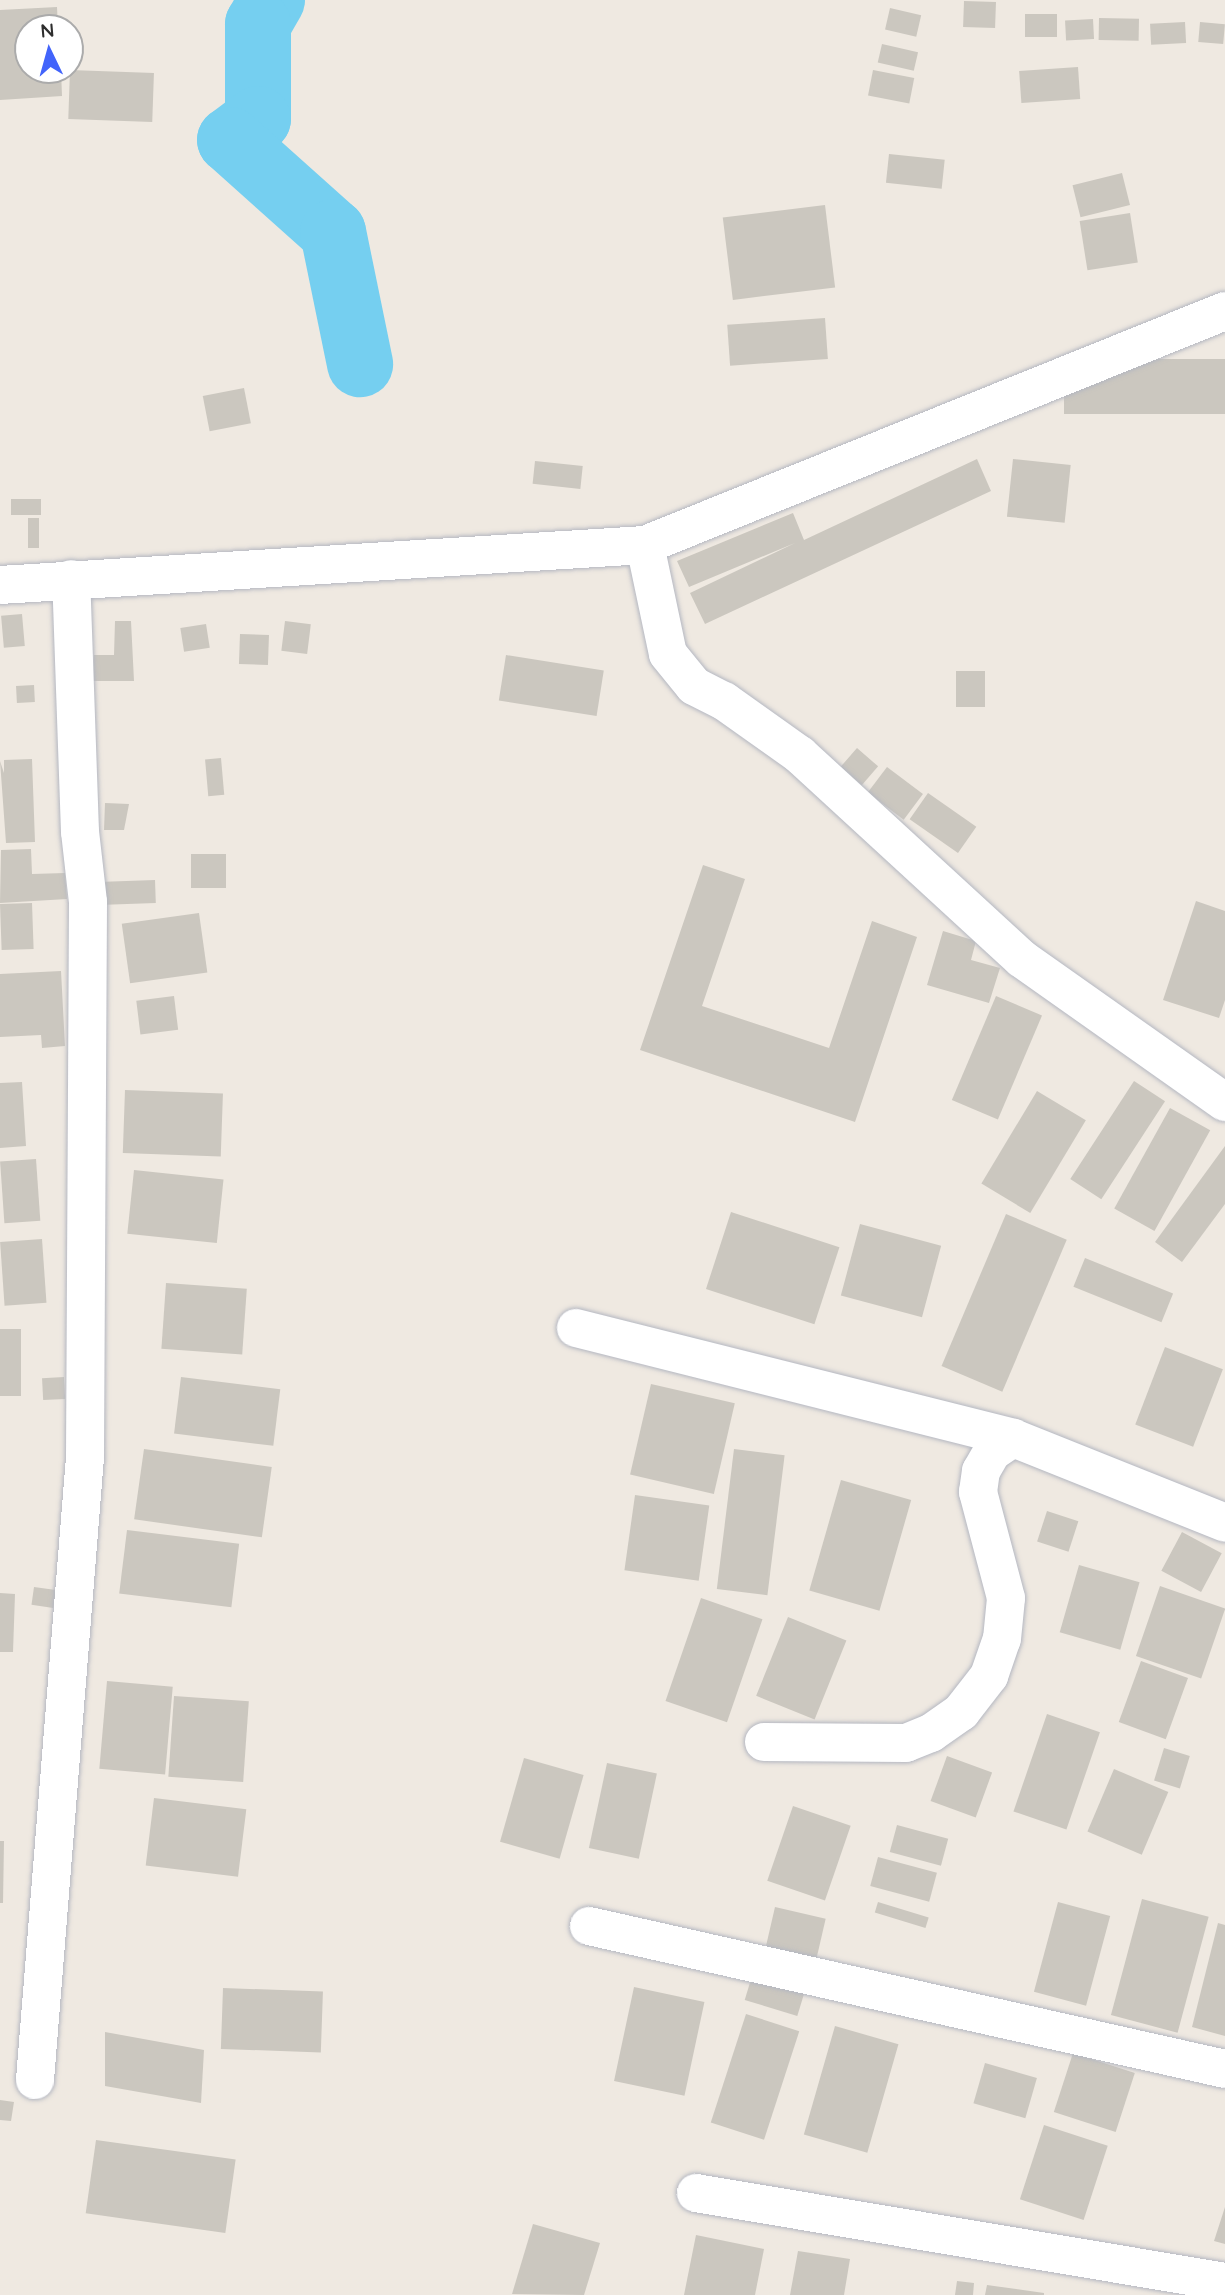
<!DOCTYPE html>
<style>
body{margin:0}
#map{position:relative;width:1225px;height:2295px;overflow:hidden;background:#efe9e1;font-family:Quicksand,sans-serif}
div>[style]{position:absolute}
.river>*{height:66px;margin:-33px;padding:0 33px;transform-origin:33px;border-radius:33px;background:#75cff0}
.building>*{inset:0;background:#cbc7bf;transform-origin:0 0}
.roads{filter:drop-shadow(0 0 2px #b4b7c1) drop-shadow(0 0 2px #b4b7c1)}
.street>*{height:38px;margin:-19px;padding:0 19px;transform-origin:19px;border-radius:19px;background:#fff}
.secondary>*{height:38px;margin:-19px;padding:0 19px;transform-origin:19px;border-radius:19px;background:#fff}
span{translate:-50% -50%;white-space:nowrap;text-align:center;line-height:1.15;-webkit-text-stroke:7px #fff;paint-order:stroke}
.north{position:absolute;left:14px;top:14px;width:70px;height:70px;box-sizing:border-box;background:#fff;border:2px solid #ababab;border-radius:50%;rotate:355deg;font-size:19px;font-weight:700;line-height:28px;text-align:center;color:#2e2e2e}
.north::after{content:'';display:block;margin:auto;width:24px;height:32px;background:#4264fb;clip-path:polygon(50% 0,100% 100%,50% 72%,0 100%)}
</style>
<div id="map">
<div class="river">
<div style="left:272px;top:0;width:28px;rotate:120deg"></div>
<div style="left:258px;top:24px;width:95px;rotate:90deg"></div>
<div style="left:258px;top:119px;width:35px;rotate:143deg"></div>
<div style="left:230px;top:140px;width:138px;rotate:41.8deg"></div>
<div style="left:333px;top:232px;width:135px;rotate:78.4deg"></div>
</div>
<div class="building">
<div style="left:964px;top:1px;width:32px;height:26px;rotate:2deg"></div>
<div style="clip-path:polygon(57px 7px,58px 28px,28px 28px,28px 70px,61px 70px,62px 96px,0 100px,0 10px)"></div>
<div style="left:890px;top:8px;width:32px;height:22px;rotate:13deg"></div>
<div style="left:1057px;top:14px;width:23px;height:32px;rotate:90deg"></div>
<div style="left:1099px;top:18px;width:40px;height:22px;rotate:1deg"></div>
<div style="left:1093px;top:19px;width:20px;height:28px;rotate:87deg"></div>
<div style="left:1185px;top:22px;width:21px;height:35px;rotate:87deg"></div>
<div style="left:1200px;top:22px;width:25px;height:20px;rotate:5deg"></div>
<div style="left:882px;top:44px;width:37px;height:19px;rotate:13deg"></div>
<div style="left:1078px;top:67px;width:32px;height:59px;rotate:86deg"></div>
<div style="left:70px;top:70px;width:84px;height:49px;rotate:2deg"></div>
<div style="left:873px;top:70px;width:42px;height:26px;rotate:11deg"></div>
<div style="left:889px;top:154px;width:56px;height:29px;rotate:6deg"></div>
<div style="left:1122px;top:173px;width:33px;height:51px;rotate:76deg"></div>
<div style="left:825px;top:205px;width:83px;height:103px;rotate:83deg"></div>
<div style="left:1130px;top:213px;width:50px;height:51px;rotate:81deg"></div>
<div style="left:825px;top:318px;width:41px;height:98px;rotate:86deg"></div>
<div style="left:1225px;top:359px;width:55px;height:161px;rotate:90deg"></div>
<div style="left:244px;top:388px;width:36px;height:42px;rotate:79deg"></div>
<div style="clip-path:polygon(977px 459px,991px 491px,705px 624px,690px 593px,795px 543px,689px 587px,677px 561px,793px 513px,804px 540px)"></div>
<div style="left:1013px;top:459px;width:58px;height:58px;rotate:6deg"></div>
<div style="left:535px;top:461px;width:48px;height:23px;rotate:6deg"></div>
<div style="left:11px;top:499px;width:30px;height:16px"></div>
<div style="left:28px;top:518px;width:11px;height:30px"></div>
<div style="left:22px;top:614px;width:32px;height:21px;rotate:85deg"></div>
<div style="clip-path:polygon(115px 621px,131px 621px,134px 681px,93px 681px,94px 655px,114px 655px)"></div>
<div style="left:285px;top:621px;width:26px;height:30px;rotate:7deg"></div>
<div style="left:206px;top:624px;width:24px;height:26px;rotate:81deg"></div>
<div style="left:240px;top:634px;width:29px;height:30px;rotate:2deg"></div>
<div style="left:506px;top:655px;width:99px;height:46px;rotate:9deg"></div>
<div style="left:956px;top:671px;width:29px;height:36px"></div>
<div style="left:34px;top:685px;width:17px;height:18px;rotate:87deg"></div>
<div style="left:857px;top:748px;width:28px;height:25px;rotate:41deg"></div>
<div style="left:221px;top:758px;width:37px;height:16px;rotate:85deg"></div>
<div style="clip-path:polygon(32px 759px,35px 842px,6px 843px,0 761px,4px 773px,4px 760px)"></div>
<div style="left:887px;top:767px;width:45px;height:32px;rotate:37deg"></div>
<div style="left:928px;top:793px;width:59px;height:32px;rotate:35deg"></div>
<div style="clip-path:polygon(105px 803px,129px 804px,124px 830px,104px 830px)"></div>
<div style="clip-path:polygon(31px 849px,32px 874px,65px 873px,67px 899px,0 903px,1px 850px)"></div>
<div style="left:191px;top:854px;width:35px;height:34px"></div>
<div style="clip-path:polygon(703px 865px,745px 879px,702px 1006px,829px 1048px,872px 921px,917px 937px,855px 1122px,640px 1050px)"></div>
<div style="left:155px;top:880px;width:23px;height:50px;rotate:88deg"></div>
<div style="clip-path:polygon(1196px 901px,1225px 911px,1225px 1000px,1219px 1018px,1163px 1000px)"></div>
<div style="left:32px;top:903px;width:46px;height:32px;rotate:88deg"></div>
<div style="left:199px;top:913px;width:60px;height:78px;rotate:82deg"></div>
<div style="clip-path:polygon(943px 931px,976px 941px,971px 960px,1000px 968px,989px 1003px,927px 985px)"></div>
<div style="clip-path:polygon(61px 971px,65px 1046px,42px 1048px,41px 1035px,0 1037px,0 974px)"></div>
<div style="left:174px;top:996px;width:34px;height:38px;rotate:83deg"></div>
<div style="left:996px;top:996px;width:50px;height:113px;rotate:23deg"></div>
<div style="left:1134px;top:1081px;width:37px;height:117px;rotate:33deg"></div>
<div style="clip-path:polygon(22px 1082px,26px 1146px,0 1148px,0 1083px)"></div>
<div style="left:125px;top:1090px;width:98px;height:63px;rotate:2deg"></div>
<div style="left:1037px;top:1091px;width:57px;height:108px;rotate:31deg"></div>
<div style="left:1170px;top:1108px;width:46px;height:115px;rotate:29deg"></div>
<div style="clip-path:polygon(1225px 1146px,1225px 1204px,1182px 1262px,1155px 1242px)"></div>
<div style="left:36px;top:1159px;width:62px;height:36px;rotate:86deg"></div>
<div style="left:134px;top:1170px;width:90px;height:64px;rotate:6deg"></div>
<div style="left:731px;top:1212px;width:114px;height:81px;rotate:18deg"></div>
<div style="left:1006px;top:1214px;width:66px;height:165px;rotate:23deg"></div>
<div style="left:860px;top:1224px;width:84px;height:74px;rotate:15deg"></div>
<div style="left:42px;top:1239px;width:64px;height:42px;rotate:86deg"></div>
<div style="left:1085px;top:1258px;width:95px;height:31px;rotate:22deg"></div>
<div style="left:166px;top:1283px;width:81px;height:66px;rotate:4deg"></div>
<div style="left:0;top:1329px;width:21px;height:67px"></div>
<div style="left:1165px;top:1347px;width:62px;height:83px;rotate:21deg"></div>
<div style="left:64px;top:1377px;width:22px;height:22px;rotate:87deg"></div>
<div style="left:181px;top:1377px;width:100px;height:57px;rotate:7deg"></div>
<div style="left:651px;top:1384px;width:86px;height:93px;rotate:13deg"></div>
<div style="left:144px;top:1449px;width:129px;height:71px;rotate:8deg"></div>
<div style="left:734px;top:1449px;width:51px;height:141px;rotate:7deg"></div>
<div style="left:841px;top:1480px;width:73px;height:115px;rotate:16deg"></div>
<div style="left:635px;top:1495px;width:75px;height:76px;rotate:8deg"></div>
<div style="left:1047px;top:1511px;width:33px;height:32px;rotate:18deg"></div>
<div style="left:127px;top:1530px;width:113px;height:64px;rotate:7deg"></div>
<div style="left:1182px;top:1532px;width:45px;height:44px;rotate:28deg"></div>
<div style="left:1079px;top:1565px;width:63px;height:70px;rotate:16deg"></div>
<div style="left:1160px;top:1586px;width:69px;height:74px;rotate:19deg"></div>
<div style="left:34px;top:1587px;width:22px;height:18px;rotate:8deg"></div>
<div style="clip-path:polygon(0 1593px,15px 1594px,13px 1652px,0 1652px)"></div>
<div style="left:701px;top:1598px;width:65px;height:109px;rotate:19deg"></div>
<div style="left:788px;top:1617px;width:63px;height:85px;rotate:22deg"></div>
<div style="left:1141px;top:1661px;width:50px;height:65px;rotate:20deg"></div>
<div style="left:107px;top:1681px;width:66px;height:88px;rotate:5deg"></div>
<div style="left:174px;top:1696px;width:75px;height:81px;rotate:4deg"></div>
<div style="left:1047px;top:1714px;width:56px;height:103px;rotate:19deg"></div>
<div style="left:1164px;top:1748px;width:27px;height:34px;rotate:17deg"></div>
<div style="left:947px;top:1756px;width:48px;height:48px;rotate:20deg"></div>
<div style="left:524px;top:1758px;width:62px;height:87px;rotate:16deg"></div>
<div style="left:607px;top:1763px;width:51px;height:87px;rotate:12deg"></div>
<div style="left:1114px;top:1769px;width:59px;height:68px;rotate:23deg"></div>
<div style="left:154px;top:1798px;width:93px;height:68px;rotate:7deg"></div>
<div style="left:793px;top:1806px;width:61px;height:79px;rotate:19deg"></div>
<div style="left:897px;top:1825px;width:53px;height:28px;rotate:15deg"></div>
<div style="clip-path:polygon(0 1841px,4px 1841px,3px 1903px,0 1903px)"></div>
<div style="left:878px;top:1857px;width:61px;height:30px;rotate:15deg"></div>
<div style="left:1142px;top:1899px;width:69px;height:120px;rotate:15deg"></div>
<div style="left:878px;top:1902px;width:53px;height:11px;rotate:17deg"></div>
<div style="left:1058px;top:1902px;width:54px;height:93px;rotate:15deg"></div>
<div style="left:775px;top:1907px;width:52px;height:51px;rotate:13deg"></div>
<div style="clip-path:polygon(1218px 1923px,1225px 1925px,1225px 2036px,1192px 2027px)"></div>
<div style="left:752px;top:1976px;width:55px;height:25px;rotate:17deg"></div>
<div style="left:634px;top:1987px;width:72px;height:96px;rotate:12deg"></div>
<div style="left:223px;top:1988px;width:100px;height:61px;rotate:2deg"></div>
<div style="left:746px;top:2014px;width:56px;height:114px;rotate:18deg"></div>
<div style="left:835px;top:2026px;width:66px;height:113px;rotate:16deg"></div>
<div style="clip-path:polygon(105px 2032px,204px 2050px,201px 2103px,105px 2086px)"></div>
<div style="left:1073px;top:2053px;width:65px;height:62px;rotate:18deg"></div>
<div style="left:985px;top:2063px;width:54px;height:42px;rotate:16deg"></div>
<div style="clip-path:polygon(0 2100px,14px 2102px,11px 2121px,0 2120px)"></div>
<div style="left:1044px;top:2125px;width:67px;height:78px;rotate:18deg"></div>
<div style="left:96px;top:2140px;width:141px;height:74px;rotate:8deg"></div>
<div style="clip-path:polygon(1225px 2207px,1225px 2244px,1214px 2241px)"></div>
<div style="clip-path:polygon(533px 2224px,600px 2243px,584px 2295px,512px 2294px)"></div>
<div style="clip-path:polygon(696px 2235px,764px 2249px,755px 2295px,684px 2295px)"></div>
<div style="clip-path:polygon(798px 2251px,850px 2259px,844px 2295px,790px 2295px)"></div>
<div style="clip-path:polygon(957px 2281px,974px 2283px,973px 2295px,955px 2295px)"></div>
<div style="clip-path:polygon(987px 2285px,1044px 2293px,1044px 2295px,985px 2295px)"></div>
</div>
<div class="roads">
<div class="street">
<div style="left:645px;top:545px;width:111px;rotate:78.1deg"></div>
<div style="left:668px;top:654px;width:41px;rotate:50.9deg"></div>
<div style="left:694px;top:686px;width:34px;rotate:27deg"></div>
<div style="left:724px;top:701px;width:93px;rotate:35.4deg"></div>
<div style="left:800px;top:755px;width:301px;rotate:42.6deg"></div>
<div style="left:1022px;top:959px;width:248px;rotate:35.2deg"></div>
<div style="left:576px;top:1328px;width:451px;rotate:14.1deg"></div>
<div style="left:1013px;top:1438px;width:228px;rotate:21.8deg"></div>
<div style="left:764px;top:1742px;width:142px;rotate:0.4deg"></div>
<div style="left:906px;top:1743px;width:27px;rotate:-22deg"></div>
<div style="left:931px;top:1733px;width:37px;rotate:-35deg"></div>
<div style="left:961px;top:1712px;width:46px;rotate:-52.1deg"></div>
<div style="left:989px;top:1676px;width:39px;rotate:-71deg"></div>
<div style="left:1002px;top:1639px;width:41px;rotate:-84.4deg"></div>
<div style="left:1006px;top:1598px;width:110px;rotate:-104.8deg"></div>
<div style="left:978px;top:1492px;width:21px;rotate:-82deg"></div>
<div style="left:981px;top:1471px;width:22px;rotate:-60deg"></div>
<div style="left:992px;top:1452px;width:25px;rotate:-34deg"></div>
<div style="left:589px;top:1926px;width:652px;rotate:12.67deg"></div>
<div style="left:35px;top:2080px;width:625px;rotate:-85.41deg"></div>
<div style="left:85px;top:1457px;width:555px;rotate:-89.69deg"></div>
<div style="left:88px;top:902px;width:70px;rotate:-96.5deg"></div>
<div style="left:80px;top:832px;width:253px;rotate:-92deg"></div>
<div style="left:696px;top:2193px;width:536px;rotate:9.55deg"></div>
</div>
<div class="secondary">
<div style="left:0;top:585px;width:646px;rotate:-3.55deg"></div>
<div style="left:645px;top:545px;width:625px;rotate:-21.97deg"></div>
</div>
</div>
<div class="north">N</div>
</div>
